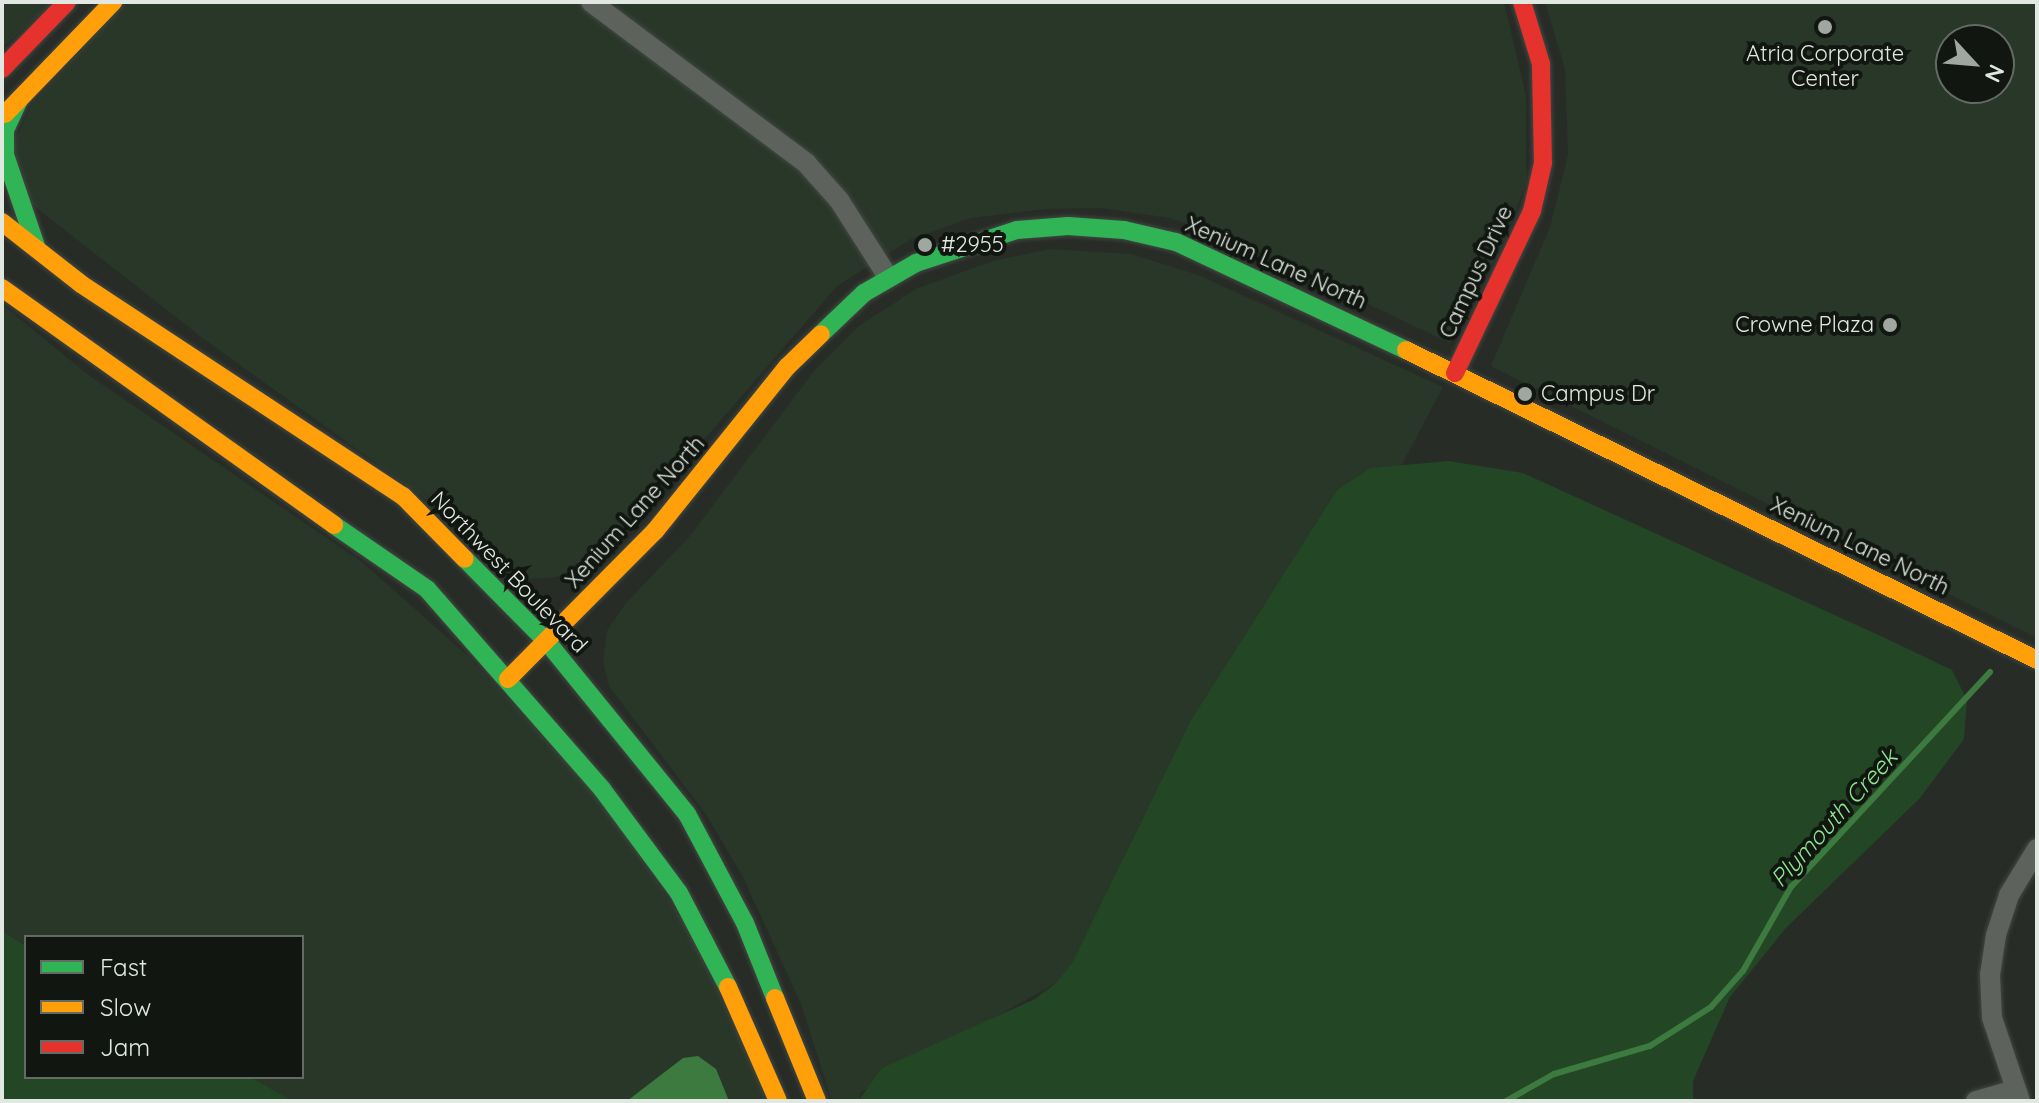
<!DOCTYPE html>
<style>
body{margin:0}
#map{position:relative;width:2039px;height:1103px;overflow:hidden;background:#272c27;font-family:Quicksand,sans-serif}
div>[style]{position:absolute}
.built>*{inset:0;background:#293729}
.green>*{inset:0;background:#234625}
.water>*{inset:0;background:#3c7a40}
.stream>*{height:6px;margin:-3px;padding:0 3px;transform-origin:3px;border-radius:3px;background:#3c7a40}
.roads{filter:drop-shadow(0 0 2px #424742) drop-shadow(0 0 2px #424742)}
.street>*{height:20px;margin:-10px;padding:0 10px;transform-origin:10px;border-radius:10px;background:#5d625d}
.fast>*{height:18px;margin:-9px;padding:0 9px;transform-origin:9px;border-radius:9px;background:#30b455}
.slow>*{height:18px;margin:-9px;padding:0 9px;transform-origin:9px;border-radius:9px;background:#ff9f0a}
.jam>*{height:18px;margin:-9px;padding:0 9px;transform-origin:9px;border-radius:9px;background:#e5322d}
.dots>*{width:22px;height:22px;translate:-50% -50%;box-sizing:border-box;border:4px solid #111611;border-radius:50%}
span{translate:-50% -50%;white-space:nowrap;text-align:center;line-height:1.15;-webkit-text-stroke:8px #111611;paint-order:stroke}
.poi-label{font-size:22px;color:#e1e8e1}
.left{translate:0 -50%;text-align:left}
.right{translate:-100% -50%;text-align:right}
.street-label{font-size:22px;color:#e1e8e1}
.water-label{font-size:24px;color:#8ce790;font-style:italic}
.frame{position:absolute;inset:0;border:4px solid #e1e8e1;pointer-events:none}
.legend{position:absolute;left:24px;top:935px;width:280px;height:144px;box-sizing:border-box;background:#111611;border:2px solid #646a64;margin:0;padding:10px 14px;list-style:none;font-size:24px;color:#e1e8e1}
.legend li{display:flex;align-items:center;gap:16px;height:40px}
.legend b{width:40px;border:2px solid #646a64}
.north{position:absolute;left:1935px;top:24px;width:80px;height:80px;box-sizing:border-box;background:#111611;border:2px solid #646a64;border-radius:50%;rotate:116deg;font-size:22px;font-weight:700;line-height:32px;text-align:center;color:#e1e8e1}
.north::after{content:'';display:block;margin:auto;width:28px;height:36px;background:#a0a6a0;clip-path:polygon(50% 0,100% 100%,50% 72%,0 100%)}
</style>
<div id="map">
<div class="built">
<div style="clip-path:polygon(2px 2px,54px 2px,2px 48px)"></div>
<div style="clip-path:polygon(126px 2px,1504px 2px,1526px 96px,1526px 183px,1503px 243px,1450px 343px,1231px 239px,1170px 218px,1102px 208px,1044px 209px,971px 218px,911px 239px,837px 286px,708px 435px,586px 563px,556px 577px,530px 579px,508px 572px,423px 497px,204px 339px,29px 202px,11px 150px,32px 104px)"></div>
<div style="clip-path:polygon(evenodd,1545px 2px,2037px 2px,2037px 638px,1491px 366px,1550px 227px,1568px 155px,1565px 69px,1545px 2px,1951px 40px,1999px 40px,1999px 88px,1951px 88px,1951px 40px)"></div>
<div style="clip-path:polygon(1050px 249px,1131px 254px,1198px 275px,1443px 387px,1401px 466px,1370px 468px,1337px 490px,1191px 720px,1072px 963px,1056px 983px,861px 1092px,858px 1101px,832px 1101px,801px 1004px,743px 877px,707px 816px,609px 686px,603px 661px,607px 631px,626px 603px,690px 536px,814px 371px,859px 326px,916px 289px,993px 261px)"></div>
<div style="clip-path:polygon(2px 304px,87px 374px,362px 562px,469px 657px,605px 805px,692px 935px,768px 1101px,293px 1101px,250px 1077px,302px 1077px,302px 937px,26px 937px,26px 946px,2px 931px)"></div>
</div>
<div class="green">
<div style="clip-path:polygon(1449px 461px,1523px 473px,1885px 638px,1952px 670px,1967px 700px,1964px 739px,1920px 798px,1785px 929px,1730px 997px,1693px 1081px,1693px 1101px,858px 1101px,882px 1068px,1035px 999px,1056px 983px,1072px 963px,1191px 720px,1337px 490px,1370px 468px)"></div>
<div style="clip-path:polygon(2px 931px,26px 946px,26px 1077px,250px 1077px,293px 1101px,2px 1101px)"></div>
</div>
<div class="water">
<div style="clip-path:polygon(698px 1056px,716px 1069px,729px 1101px,627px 1101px,683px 1058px)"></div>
</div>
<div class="stream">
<div style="left:1506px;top:1101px;width:55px;rotate:-29.4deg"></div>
<div style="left:1554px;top:1074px;width:100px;rotate:-16.3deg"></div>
<div style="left:1650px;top:1046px;width:72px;rotate:-32.6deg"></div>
<div style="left:1711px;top:1007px;width:48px;rotate:-48.4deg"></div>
<div style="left:1743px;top:971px;width:97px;rotate:-60.3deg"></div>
<div style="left:1791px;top:887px;width:293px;rotate:-47.2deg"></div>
</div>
<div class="roads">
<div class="street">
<div style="left:591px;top:2px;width:269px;rotate:36.8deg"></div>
<div style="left:806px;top:163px;width:50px;rotate:48.3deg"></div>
<div style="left:839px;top:200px;width:91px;rotate:57.5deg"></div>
<div style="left:1976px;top:1101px;width:41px;rotate:-15.8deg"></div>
<div style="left:2020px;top:1101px;width:88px;rotate:-108.6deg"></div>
<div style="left:1992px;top:1018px;width:43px;rotate:-92.7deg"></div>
<div style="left:1990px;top:975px;width:40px;rotate:-81.5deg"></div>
<div style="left:1996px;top:935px;width:42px;rotate:-72deg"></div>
<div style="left:2009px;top:895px;width:54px;rotate:-58.7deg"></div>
</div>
<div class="fast">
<div style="left:19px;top:100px;width:33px;rotate:115deg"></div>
<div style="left:5px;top:130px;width:25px;rotate:90deg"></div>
<div style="left:5px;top:155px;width:96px;rotate:71.2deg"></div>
<div style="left:821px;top:334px;width:59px;rotate:-43.6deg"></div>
<div style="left:864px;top:293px;width:60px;rotate:-30deg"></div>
<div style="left:916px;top:263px;width:106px;rotate:-18.1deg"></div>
<div style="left:1017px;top:230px;width:51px;rotate:-4.5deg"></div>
<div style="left:1068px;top:226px;width:56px;rotate:4.1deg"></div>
<div style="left:1124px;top:230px;width:53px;rotate:13deg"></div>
<div style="left:1176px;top:242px;width:254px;rotate:25.2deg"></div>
<div style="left:334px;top:525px;width:113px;rotate:34.5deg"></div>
<div style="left:427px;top:589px;width:266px;rotate:48.8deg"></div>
<div style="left:602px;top:789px;width:129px;rotate:53.5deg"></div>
<div style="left:679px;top:893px;width:106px;rotate:62.5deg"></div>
<div style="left:465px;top:559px;width:118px;rotate:45.3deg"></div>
<div style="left:548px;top:643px;width:220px;rotate:50.9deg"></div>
<div style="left:687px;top:814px;width:123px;rotate:62deg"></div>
<div style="left:745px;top:923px;width:81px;rotate:68.2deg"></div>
</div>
<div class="slow">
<div style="left:5px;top:114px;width:156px;rotate:-46deg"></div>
<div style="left:2px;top:222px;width:100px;rotate:38.1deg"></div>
<div style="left:81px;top:284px;width:386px;rotate:33.4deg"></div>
<div style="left:403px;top:496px;width:88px;rotate:45.5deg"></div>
<div style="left:2px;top:288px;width:408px;rotate:35.5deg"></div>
<div style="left:1406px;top:350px;width:703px;rotate:26.16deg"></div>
<div style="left:508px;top:679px;width:209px;rotate:-45.2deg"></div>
<div style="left:655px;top:531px;width:211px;rotate:-51.2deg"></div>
<div style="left:787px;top:367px;width:47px;rotate:-44.1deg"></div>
<div style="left:728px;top:987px;width:124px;rotate:66.3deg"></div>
<div style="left:775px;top:998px;width:111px;rotate:67.8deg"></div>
</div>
<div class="jam">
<div style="left:2px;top:69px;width:93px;rotate:-45.9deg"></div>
<div style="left:1455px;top:373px;width:179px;rotate:-64.6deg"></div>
<div style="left:1532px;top:211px;width:49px;rotate:-77.1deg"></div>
<div style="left:1543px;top:163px;width:99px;rotate:-91.2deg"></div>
<div style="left:1541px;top:64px;width:65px;rotate:-107deg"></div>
</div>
</div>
<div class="dots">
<div style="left:1825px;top:27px;background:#a0a6a0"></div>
<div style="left:925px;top:245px;background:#a0a6a0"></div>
<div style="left:1890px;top:325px;background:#a0a6a0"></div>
<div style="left:1525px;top:394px;background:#a0a6a0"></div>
</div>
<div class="poi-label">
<span style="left:1825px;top:66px">Atria Corporate<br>Center</span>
<span class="left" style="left:941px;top:245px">#2955</span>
<span class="right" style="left:1874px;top:325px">Crowne Plaza</span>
<span class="left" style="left:1541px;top:394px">Campus Dr</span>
</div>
<div class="street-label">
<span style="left:1276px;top:263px;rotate:24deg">Xenium Lane North</span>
<span style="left:1476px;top:272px;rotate:-65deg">Campus Drive</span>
<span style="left:635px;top:512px;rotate:-48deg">Xenium Lane North</span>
<span style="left:1860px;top:546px;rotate:26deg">Xenium Lane North</span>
<span style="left:509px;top:572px;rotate:46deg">Northwest Boulevard</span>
</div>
<div class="water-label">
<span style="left:1834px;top:818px;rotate:-48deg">Plymouth Creek</span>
</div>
<div class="frame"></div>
<ul class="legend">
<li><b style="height:10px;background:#30b455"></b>Fast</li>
<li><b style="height:10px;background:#ff9f0a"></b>Slow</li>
<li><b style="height:10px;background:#e5322d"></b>Jam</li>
</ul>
<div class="north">N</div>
</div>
